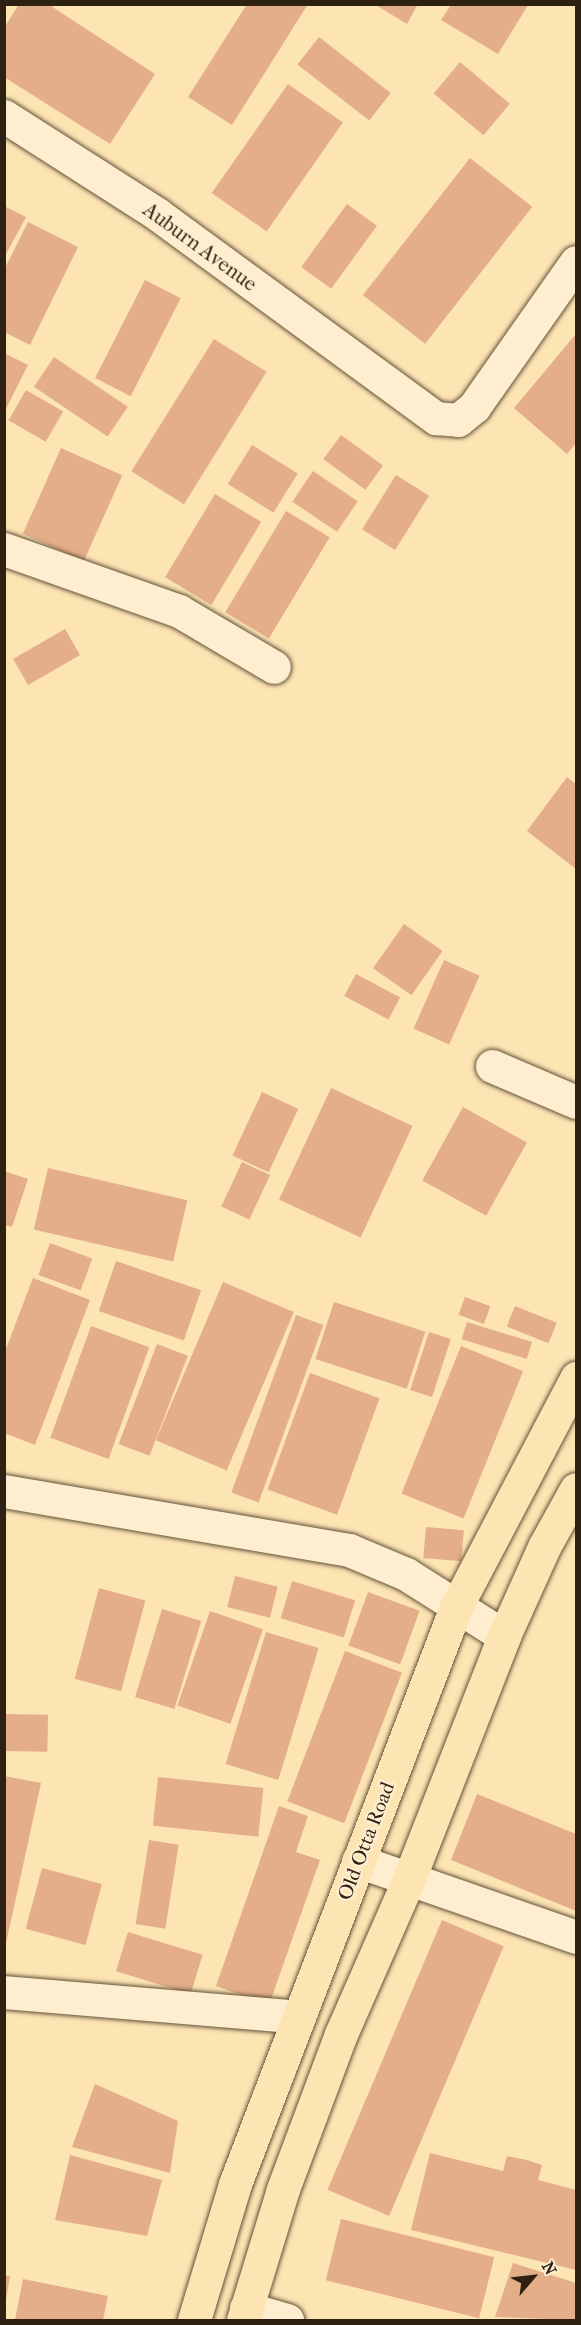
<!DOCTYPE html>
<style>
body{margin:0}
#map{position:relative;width:581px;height:2325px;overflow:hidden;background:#fde4b3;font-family:"IM FELL French Canon",serif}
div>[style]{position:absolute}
.building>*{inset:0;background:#e4ae89;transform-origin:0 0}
.roads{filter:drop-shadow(0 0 2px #62523b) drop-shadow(0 0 2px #62523b)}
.minor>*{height:33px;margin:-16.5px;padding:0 16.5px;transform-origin:16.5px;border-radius:16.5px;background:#feedce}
.major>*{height:33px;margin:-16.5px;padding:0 16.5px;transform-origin:16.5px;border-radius:16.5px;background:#fde4b3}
span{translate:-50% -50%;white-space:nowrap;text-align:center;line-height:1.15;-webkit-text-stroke:5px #feedce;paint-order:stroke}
.street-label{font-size:20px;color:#2e2113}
.frame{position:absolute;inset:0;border:6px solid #2e2113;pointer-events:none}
.north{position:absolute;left:503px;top:2247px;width:60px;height:60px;-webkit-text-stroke:4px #feedce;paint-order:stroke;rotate:62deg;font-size:16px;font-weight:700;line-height:24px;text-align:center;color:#2e2113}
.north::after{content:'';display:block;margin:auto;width:21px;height:27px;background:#2e2113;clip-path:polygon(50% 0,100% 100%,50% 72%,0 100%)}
</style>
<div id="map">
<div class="building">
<div style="clip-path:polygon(19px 4px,48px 4px,155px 74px,110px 144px,4px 77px,4px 28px)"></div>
<div style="clip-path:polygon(247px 4px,308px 4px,232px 125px,188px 97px)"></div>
<div style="clip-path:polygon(374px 4px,418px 4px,407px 24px)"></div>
<div style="clip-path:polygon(451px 5px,528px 5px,498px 54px,441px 20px)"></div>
<div style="left:319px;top:37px;width:91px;height:35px;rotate:38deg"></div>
<div style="left:460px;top:62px;width:65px;height:41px;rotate:40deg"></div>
<div style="left:288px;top:84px;width:67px;height:133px;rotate:35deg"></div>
<div style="left:470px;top:158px;width:79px;height:174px;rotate:38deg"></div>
<div style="left:347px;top:204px;width:37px;height:78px;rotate:36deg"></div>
<div style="clip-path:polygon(4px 206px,26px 217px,4px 258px)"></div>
<div style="clip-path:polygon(28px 222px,78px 247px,30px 345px,4px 332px,4px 270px)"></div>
<div style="left:145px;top:280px;width:40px;height:110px;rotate:27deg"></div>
<div style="clip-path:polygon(576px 334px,576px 443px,567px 454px,514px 408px)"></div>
<div style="left:214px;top:339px;width:62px;height:156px;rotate:32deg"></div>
<div style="clip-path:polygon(4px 353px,28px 365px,4px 413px)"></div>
<div style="left:54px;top:357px;width:89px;height:36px;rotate:34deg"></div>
<div style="left:26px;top:390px;width:43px;height:35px;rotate:30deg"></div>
<div style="left:341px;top:435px;width:52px;height:30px;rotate:36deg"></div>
<div style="left:252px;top:445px;width:54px;height:46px;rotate:32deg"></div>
<div style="left:61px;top:448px;width:67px;height:94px;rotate:24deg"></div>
<div style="left:313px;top:471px;width:54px;height:37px;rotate:34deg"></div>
<div style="left:396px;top:475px;width:39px;height:64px;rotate:32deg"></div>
<div style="left:215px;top:494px;width:54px;height:97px;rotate:31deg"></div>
<div style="left:286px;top:511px;width:51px;height:118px;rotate:31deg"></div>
<div style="left:65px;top:629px;width:30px;height:60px;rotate:60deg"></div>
<div style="clip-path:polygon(567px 777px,576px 784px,576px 869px,527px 831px)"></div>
<div style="left:404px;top:924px;width:47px;height:54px;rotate:35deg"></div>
<div style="left:444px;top:960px;width:39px;height:75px;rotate:24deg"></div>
<div style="left:356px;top:974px;width:50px;height:25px;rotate:28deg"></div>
<div style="left:331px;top:1088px;width:90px;height:123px;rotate:25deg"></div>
<div style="left:262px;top:1092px;width:40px;height:70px;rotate:25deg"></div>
<div style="left:463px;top:1107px;width:73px;height:84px;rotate:29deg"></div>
<div style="left:242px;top:1162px;width:31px;height:49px;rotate:25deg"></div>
<div style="left:48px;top:1168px;width:143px;height:63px;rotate:13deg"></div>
<div style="clip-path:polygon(4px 1171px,28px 1179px,12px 1227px,4px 1225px)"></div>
<div style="left:50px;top:1243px;width:45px;height:34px;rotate:20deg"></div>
<div style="left:116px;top:1261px;width:90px;height:53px;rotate:19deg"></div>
<div style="clip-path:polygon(33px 1278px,90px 1300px,35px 1445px,4px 1433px,4px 1354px)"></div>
<div style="left:223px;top:1282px;width:77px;height:172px;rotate:23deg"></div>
<div style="left:465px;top:1297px;width:27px;height:19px;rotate:20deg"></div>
<div style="left:334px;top:1302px;width:96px;height:60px;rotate:18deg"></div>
<div style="left:515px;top:1306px;width:45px;height:22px;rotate:22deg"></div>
<div style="left:296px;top:1315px;width:29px;height:189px;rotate:20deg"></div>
<div style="left:467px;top:1322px;width:68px;height:18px;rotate:17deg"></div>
<div style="left:91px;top:1326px;width:62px;height:119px;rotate:20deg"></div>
<div style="left:429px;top:1332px;width:23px;height:61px;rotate:18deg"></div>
<div style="left:157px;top:1344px;width:33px;height:107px;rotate:21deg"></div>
<div style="left:461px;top:1346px;width:67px;height:159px;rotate:22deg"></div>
<div style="left:310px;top:1373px;width:74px;height:124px;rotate:20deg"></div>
<div style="left:426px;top:1527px;width:38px;height:31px;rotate:5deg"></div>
<div style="left:235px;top:1576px;width:44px;height:32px;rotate:14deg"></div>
<div style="left:292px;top:1581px;width:66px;height:39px;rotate:17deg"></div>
<div style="left:99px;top:1588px;width:48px;height:94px;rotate:15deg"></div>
<div style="left:368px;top:1592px;width:55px;height:57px;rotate:20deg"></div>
<div style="left:162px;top:1609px;width:41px;height:92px;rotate:17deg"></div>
<div style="left:210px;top:1611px;width:56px;height:100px;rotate:19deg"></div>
<div style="left:266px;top:1632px;width:55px;height:138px;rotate:17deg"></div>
<div style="left:345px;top:1651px;width:61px;height:161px;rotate:21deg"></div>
<div style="left:4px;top:1714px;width:44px;height:37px;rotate:1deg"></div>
<div style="clip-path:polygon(4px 1776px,41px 1783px,5px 1948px,4px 1948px)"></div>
<div style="left:158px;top:1777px;width:106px;height:49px;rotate:6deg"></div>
<div style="clip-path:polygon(477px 1794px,576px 1834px,576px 1911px,451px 1860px)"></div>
<div style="clip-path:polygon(279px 1806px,308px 1816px,296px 1852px,320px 1860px,269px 2005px,216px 1986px)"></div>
<div style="left:149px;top:1840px;width:30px;height:85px;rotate:9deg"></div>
<div style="left:42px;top:1868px;width:62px;height:63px;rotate:15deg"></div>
<div style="left:442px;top:1920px;width:67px;height:293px;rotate:23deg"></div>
<div style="left:128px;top:1932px;width:78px;height:41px;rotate:17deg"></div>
<div style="clip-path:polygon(95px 2084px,178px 2121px,170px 2173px,72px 2147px)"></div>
<div style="clip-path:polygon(430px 2153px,503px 2171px,507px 2156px,527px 2160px,542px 2165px,538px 2180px,576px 2190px,576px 2270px,411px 2230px)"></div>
<div style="clip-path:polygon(70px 2155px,162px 2180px,147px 2236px,55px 2220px)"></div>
<div style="left:341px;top:2219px;width:158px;height:63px;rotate:14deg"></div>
<div style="clip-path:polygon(513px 2263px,576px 2283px,576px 2320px,495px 2317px)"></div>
<div style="clip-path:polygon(4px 2275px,10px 2276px,6px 2300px,4px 2300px)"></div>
<div style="clip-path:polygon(23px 2279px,108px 2296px,103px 2320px,15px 2320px)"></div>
</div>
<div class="roads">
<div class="minor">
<div style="left:4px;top:116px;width:182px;rotate:32.6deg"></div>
<div style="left:157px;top:214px;width:346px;rotate:36.2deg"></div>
<div style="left:436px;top:418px;width:22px;rotate:5deg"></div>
<div style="left:458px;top:420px;width:21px;rotate:-39deg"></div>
<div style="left:474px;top:407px;width:177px;rotate:-54.9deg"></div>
<div style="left:4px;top:549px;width:186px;rotate:19.5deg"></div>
<div style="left:179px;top:611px;width:110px;rotate:30.5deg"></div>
<div style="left:492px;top:1066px;width:91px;rotate:23.2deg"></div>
<div style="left:4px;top:1491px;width:350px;rotate:9.7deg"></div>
<div style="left:349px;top:1550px;width:62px;rotate:22.8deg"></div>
<div style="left:406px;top:1574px;width:116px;rotate:32.3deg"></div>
<div style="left:358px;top:1861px;width:231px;rotate:19.2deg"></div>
<div style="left:4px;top:1992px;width:296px;rotate:4.8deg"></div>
<div style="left:246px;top:2308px;width:43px;rotate:16.3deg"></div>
</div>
<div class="major">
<div style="left:194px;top:2320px;width:142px;rotate:-73.2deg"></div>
<div style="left:235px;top:2184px;width:618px;rotate:-69.04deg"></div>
<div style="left:456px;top:1607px;width:259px;rotate:-62.3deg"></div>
<div style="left:243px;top:2320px;width:137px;rotate:-73deg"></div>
<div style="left:283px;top:2189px;width:165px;rotate:-69.5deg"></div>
<div style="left:341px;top:2034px;width:169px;rotate:-66.3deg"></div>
<div style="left:409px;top:1879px;width:261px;rotate:-68.6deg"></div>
<div style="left:504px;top:1636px;width:98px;rotate:-65.8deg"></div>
<div style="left:544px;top:1547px;width:66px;rotate:-61.1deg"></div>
</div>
</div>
<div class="street-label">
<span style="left:200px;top:247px;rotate:36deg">Auburn Avenue</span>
<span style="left:366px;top:1841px;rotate:-69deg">Old Otta Road</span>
</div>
<div class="frame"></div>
<div class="north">N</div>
</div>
